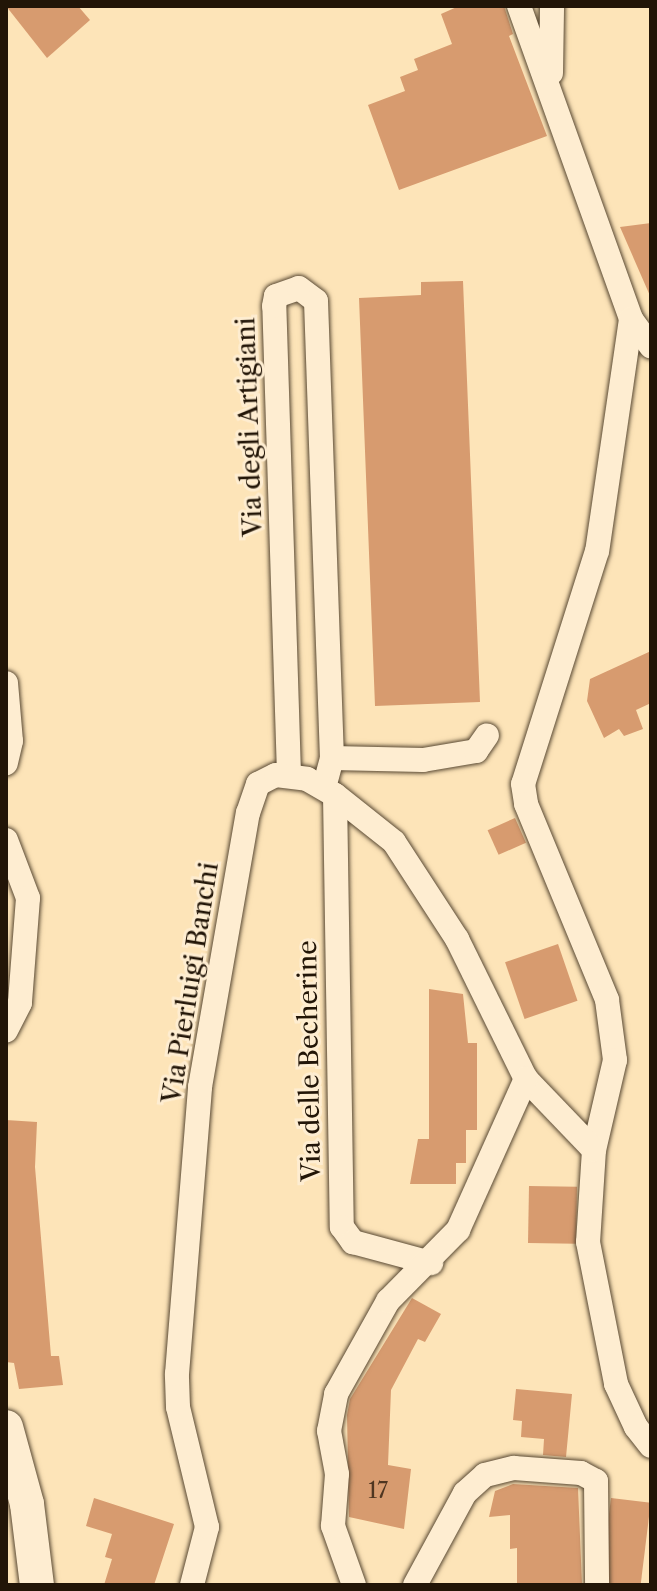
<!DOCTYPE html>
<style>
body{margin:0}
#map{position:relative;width:657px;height:1591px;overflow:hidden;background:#fde4b8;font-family:"Libre Caslon Text",serif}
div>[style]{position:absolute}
.building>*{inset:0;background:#d79b6f;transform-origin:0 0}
.roads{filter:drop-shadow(0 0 2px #594933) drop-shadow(0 0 2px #594933)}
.street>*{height:24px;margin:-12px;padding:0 12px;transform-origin:12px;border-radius:12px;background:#feedd1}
.secondary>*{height:34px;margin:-17px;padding:0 17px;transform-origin:17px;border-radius:17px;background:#feedd1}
span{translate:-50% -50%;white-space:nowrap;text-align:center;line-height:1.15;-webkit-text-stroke:6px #feedd1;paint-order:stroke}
.number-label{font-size:22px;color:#4f3621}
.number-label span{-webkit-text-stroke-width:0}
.street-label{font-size:26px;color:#221507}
.frame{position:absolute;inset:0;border:8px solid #221507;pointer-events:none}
</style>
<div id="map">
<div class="building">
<div style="clip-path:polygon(6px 6px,78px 6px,90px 20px,47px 58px)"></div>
<div style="clip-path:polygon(459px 6px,504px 6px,513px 34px,509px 36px,547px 136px,399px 190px,368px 105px,405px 91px,400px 77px,418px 70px,414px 59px,452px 44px,441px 14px)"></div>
<div style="clip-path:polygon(651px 223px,651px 298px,620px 227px)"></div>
<div style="clip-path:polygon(463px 281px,480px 702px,375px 706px,359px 298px,421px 295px,421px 282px)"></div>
<div style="clip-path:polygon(651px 651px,651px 703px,636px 710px,643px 729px,624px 736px,619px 729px,604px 738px,587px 701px,590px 679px)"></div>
<div style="left:515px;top:818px;width:27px;height:30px;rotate:66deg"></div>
<div style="left:558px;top:944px;width:60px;height:56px;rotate:71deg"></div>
<div style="clip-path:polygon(429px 989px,463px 994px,468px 1043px,477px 1043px,477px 1130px,466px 1130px,466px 1163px,456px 1163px,456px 1184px,410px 1184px,418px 1139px,429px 1139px)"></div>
<div style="clip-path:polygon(6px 1120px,37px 1122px,35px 1167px,51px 1356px,59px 1356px,63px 1385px,19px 1389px,14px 1363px,6px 1362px)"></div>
<div style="left:529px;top:1186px;width:48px;height:57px;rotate:1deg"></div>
<div style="clip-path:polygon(412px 1298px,441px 1314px,425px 1342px,418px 1339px,391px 1390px,388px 1465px,411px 1469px,404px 1529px,349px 1517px,347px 1415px,350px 1399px)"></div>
<div style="clip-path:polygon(516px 1389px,572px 1394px,566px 1457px,543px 1455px,544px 1439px,521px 1437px,522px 1421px,513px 1420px)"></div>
<div style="clip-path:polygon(513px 1484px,578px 1488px,582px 1585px,517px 1585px,517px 1548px,510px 1549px,510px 1515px,489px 1517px,495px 1491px)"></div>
<div style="clip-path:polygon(94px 1498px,174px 1524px,154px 1585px,104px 1585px,112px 1559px,105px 1557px,112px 1534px,86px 1526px)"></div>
<div style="left:611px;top:1498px;width:40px;height:87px;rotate:7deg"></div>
</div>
<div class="roads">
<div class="street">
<div style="left:519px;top:6px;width:332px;rotate:70.3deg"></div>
<div style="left:631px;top:319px;width:34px;rotate:54deg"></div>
<div style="left:551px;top:73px;width:67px;rotate:-89.1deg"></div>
<div style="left:631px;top:319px;width:234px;rotate:98.3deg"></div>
<div style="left:597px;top:551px;width:244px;rotate:107.6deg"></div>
<div style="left:523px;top:784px;width:20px;rotate:81deg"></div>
<div style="left:526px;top:804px;width:212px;rotate:67.5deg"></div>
<div style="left:607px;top:1000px;width:61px;rotate:82.4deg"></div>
<div style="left:615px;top:1060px;width:92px;rotate:103.1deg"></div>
<div style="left:594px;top:1150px;width:92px;rotate:93.7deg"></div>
<div style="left:588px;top:1242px;width:145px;rotate:78.8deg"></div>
<div style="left:616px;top:1384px;width:47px;rotate:65.1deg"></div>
<div style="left:636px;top:1427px;width:24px;rotate:52deg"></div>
<div style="left:6px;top:683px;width:58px;rotate:85.1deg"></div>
<div style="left:11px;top:741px;width:23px;rotate:103deg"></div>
<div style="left:332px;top:758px;width:91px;rotate:1.3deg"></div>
<div style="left:423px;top:760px;width:54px;rotate:-9.6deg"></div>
<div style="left:476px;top:751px;width:19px;rotate:-55deg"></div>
<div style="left:289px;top:774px;width:468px;rotate:-91.8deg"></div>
<div style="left:274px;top:306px;width:10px;rotate:-79deg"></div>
<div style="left:276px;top:296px;width:24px;rotate:-19deg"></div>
<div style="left:299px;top:288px;width:21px;rotate:37deg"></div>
<div style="left:316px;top:301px;width:457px;rotate:88deg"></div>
<div style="left:332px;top:758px;width:31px;rotate:105deg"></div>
<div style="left:335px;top:795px;width:432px;rotate:89.1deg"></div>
<div style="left:342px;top:1227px;width:19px;rotate:54deg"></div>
<div style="left:353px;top:1242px;width:81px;rotate:15.1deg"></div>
<div style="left:6px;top:840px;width:62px;rotate:69.2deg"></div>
<div style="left:28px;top:898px;width:105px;rotate:94.4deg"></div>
<div style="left:20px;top:1003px;width:31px;rotate:117deg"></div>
<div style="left:192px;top:1585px;width:60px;rotate:-75.5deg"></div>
<div style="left:207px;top:1527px;width:123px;rotate:-103.6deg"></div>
<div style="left:178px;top:1407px;width:33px;rotate:-92deg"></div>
<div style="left:177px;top:1374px;width:288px;rotate:-85.4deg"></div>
<div style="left:200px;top:1087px;width:278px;rotate:-80.1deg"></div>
<div style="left:248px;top:813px;width:31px;rotate:-71deg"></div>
<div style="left:258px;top:784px;width:20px;rotate:-27deg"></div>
<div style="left:276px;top:775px;width:31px;rotate:7deg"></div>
<div style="left:307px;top:779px;width:32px;rotate:30deg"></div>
<div style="left:335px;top:795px;width:75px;rotate:38.5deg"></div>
<div style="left:394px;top:842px;width:116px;rotate:57deg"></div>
<div style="left:457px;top:939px;width:156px;rotate:63.8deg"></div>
<div style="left:526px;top:1079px;width:98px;rotate:46.2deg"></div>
<div style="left:354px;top:1585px;width:63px;rotate:-109.6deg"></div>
<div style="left:333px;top:1526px;width:52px;rotate:-85.6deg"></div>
<div style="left:337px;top:1474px;width:44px;rotate:-100.5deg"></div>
<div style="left:329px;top:1431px;width:38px;rotate:-79deg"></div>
<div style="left:336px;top:1394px;width:107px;rotate:-60.8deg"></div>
<div style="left:388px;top:1301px;width:100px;rotate:-45.4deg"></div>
<div style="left:458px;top:1230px;width:166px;rotate:-65.8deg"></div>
<div style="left:415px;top:1585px;width:105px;rotate:-61.5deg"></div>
<div style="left:465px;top:1493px;width:27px;rotate:-42deg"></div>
<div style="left:485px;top:1475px;width:30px;rotate:-14deg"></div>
<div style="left:514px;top:1468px;width:67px;rotate:4.3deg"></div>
<div style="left:581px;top:1473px;width:17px;rotate:28deg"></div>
<div style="left:596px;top:1481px;width:104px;rotate:89.4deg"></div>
</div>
<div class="secondary">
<div style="left:6px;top:1427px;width:80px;rotate:74.7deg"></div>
<div style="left:27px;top:1504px;width:82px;rotate:83deg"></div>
</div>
</div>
<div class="number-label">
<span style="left:378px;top:1491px">17</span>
</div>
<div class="street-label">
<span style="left:250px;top:427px;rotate:-92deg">Via degli Artigiani</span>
<span style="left:191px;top:983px;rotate:-81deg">Via Pierluigi Banchi</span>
<span style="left:310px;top:1061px;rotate:-91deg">Via delle Becherine</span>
</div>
<div class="frame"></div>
</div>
